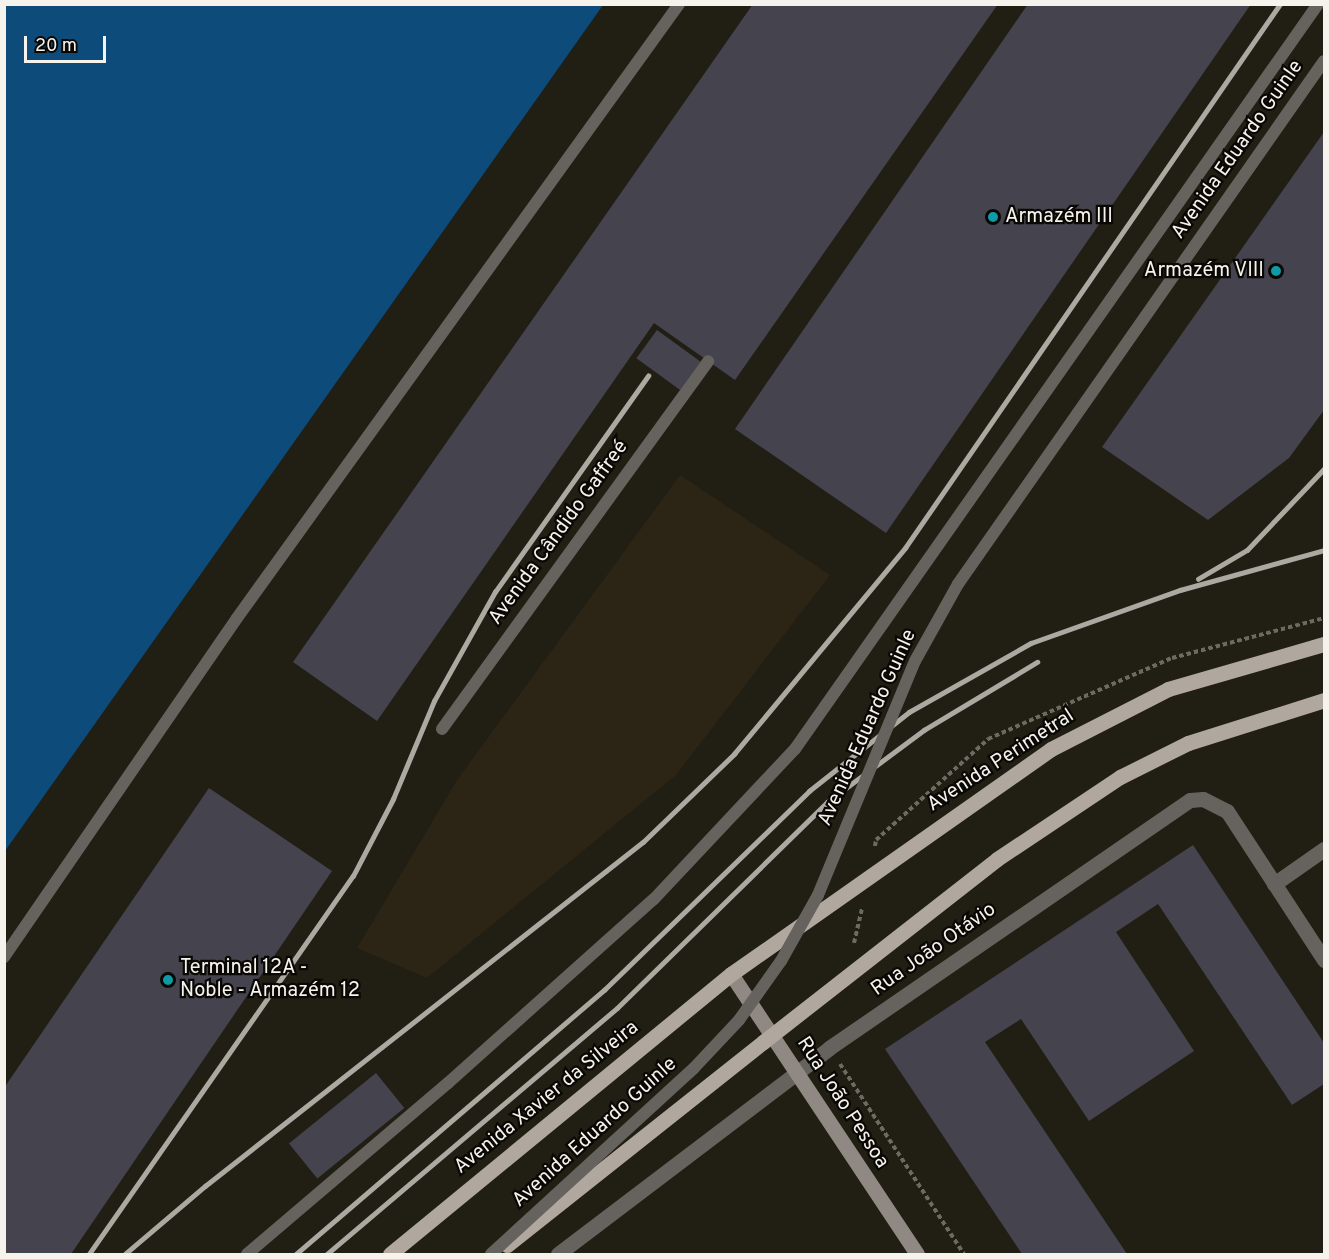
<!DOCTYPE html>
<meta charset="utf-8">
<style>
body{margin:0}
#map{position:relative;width:1329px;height:1259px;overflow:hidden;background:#211e14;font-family:Overpass,sans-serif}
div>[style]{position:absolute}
.industrial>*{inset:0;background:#2c2414}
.water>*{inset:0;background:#0d4b7b}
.building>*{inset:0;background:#45434d;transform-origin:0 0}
.path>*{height:4px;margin-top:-2px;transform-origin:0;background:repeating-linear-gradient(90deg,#6d6a61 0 4.5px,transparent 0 7.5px)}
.service>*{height:12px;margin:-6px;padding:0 6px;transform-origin:6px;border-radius:6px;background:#66625e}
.minor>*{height:15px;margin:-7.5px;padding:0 7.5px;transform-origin:7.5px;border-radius:7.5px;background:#66625e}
.tertiary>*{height:15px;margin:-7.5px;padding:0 7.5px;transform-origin:7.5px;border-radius:7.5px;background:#66625e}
.secondary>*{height:15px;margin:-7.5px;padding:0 7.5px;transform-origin:7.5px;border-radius:7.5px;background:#908983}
.primary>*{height:15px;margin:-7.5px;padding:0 7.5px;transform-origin:7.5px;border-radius:7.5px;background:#b0a79f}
.rail>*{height:4.5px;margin:-2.25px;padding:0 2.25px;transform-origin:2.25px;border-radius:2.25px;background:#aba9a1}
.service-bridge>*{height:12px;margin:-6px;padding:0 6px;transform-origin:6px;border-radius:6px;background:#66625e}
.primary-bridge>*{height:15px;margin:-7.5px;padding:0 7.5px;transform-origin:7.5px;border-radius:7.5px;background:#b0a79f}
.dots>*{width:16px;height:16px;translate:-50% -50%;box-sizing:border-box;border:3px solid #090805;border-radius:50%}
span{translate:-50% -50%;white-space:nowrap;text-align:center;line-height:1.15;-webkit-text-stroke:4.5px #090805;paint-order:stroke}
.street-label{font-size:20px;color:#f5f3ec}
.poi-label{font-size:20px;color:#f5f3ec}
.left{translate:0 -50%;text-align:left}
.right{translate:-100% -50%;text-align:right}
.frame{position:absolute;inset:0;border:6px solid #f5f3ec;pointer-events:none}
.scale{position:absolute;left:24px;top:36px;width:82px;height:27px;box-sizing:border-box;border:3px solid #f5f3ec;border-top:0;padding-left:8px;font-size:18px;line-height:21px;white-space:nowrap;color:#f5f3ec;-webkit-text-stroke:4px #090805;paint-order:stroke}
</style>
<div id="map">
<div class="industrial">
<div style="clip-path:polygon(680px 475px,830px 575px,676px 775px,427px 978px,357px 948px,457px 780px)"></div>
</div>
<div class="water">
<div style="clip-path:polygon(5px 4px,603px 5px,5px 851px,4px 5px)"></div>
</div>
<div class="building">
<div style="clip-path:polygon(753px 4px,998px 4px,735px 380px,654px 323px,377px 721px,293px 662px)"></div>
<div style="clip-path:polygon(1028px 4px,1251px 4px,886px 533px,735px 429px)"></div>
<div style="clip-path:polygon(1324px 132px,1324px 410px,1289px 458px,1208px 520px,1102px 447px)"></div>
<div style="left:657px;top:330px;width:54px;height:35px;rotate:36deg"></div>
<div style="clip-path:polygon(209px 788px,332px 871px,71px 1254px,4px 1254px,4px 1088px)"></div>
<div style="clip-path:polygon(1193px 845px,1324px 1043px,1324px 1084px,1292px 1105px,1158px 904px,1116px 932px,1194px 1051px,1089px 1121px,1021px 1019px,985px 1042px,1127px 1254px,1022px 1254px,885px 1049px)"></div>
<div style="left:376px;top:1073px;width:45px;height:112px;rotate:51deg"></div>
</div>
<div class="path">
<div style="left:875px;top:846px;width:6px;rotate:-81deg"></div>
<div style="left:876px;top:840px;width:151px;rotate:-42deg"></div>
<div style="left:988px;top:739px;width:201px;rotate:-23.8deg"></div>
<div style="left:1172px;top:658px;width:157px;rotate:-14.7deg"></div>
<div style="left:854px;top:943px;width:35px;rotate:-77deg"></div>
<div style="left:840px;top:1064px;width:227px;rotate:56.9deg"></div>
</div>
<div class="service">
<div style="left:442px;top:729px;width:454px;rotate:-54.1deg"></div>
<div style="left:4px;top:957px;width:411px;rotate:-55.5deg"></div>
<div style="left:237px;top:618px;width:757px;rotate:-54.25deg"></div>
<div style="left:247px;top:1254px;width:264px;rotate:-40.4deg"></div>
<div style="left:448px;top:1083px;width:276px;rotate:-41.8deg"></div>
<div style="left:654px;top:899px;width:206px;rotate:-46.8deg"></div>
<div style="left:795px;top:749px;width:910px;rotate:-54.93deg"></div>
</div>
<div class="minor">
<div style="left:1274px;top:884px;width:61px;rotate:-35deg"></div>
</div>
<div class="tertiary">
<div style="left:558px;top:1254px;width:340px;rotate:-37.2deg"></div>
<div style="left:829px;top:1048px;width:438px;rotate:-34.5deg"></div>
<div style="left:1190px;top:800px;width:13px;rotate:-4deg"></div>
<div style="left:1203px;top:799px;width:27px;rotate:27deg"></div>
<div style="left:1227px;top:811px;width:178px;rotate:56.9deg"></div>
</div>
<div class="secondary">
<div style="left:731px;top:974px;width:336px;rotate:56.4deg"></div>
</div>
<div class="primary">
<div style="left:507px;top:1245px;width:327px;rotate:-38.4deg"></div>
<div style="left:390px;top:1254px;width:441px;rotate:-39.4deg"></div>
<div style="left:731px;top:974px;width:391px;rotate:-35.1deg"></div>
<div style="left:1051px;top:749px;width:131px;rotate:-27.1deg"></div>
<div style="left:1168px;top:689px;width:162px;rotate:-16.1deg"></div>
</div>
<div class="rail">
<div style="left:1198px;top:579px;width:57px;rotate:-30.6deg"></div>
<div style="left:1247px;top:550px;width:112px;rotate:-46.5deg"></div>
<div style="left:89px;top:1254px;width:461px;rotate:-55.1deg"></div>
<div style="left:353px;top:876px;width:87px;rotate:-62.5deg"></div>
<div style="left:393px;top:799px;width:106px;rotate:-67.3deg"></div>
<div style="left:434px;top:701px;width:125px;rotate:-60.8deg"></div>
<div style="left:495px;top:592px;width:265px;rotate:-54.7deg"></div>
<div style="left:125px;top:1254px;width:105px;rotate:-40.4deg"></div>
<div style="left:205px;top:1186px;width:557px;rotate:-38.15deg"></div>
<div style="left:643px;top:842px;width:127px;rotate:-44deg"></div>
<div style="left:734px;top:754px;width:268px;rotate:-50.3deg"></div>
<div style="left:905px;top:548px;width:661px;rotate:-55.42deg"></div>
<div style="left:296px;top:1254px;width:406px;rotate:-40.6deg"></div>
<div style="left:604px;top:990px;width:286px;rotate:-44.1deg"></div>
<div style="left:809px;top:791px;width:127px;rotate:-38.3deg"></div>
<div style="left:909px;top:712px;width:140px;rotate:-29.5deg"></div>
<div style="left:1031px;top:643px;width:158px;rotate:-19.6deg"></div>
<div style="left:1180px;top:590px;width:149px;rotate:-15.5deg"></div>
<div style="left:327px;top:1254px;width:380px;rotate:-40.3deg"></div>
<div style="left:617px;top:1008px;width:294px;rotate:-44.4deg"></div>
<div style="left:827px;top:802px;width:121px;rotate:-36.6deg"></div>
<div style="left:924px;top:730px;width:132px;rotate:-31deg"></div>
</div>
<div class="service-bridge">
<div style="left:491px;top:1254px;width:275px;rotate:-42.5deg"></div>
<div style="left:694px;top:1068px;width:66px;rotate:-46.8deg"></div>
<div style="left:739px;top:1020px;width:72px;rotate:-54.6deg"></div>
<div style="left:781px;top:961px;width:76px;rotate:-60.7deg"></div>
<div style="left:818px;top:895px;width:253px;rotate:-67.5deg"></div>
<div style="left:915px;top:661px;width:88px;rotate:-60.8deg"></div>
<div style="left:958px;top:584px;width:638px;rotate:-55.02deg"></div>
</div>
<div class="primary-bridge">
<div style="left:763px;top:1042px;width:297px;rotate:-38deg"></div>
<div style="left:997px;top:859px;width:148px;rotate:-33.7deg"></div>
<div style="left:1120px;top:777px;width:76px;rotate:-26.6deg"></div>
<div style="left:1188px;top:743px;width:143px;rotate:-17.5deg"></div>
</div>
<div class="dots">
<div style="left:993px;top:217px;background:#0f9aa8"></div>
<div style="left:1276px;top:271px;background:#0f9aa8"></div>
<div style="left:168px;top:980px;background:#0f9aa8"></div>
</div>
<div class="street-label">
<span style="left:1238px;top:150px;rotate:-55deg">Avenida Eduardo Guinle</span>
<span style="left:559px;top:533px;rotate:-54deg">Avenida Cândido Gaffreé</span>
<span style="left:868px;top:728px;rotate:-66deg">Avenida Eduardo Guinle</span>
<span style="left:1001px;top:761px;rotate:-33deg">Avenida Perimetral</span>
<span style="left:934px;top:950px;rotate:-35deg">Rua João Otávio</span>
<span style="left:547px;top:1098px;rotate:-39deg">Avenida Xavier da Silveira</span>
<span style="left:842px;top:1103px;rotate:57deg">Rua João Pessoa</span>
<span style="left:595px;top:1133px;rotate:-42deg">Avenida Eduardo Guinle</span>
</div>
<div class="poi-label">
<span class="left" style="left:1005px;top:217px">Armazém III</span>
<span class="right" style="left:1264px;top:271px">Armazém VIII</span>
<span class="left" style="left:180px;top:980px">Terminal 12A -<br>Noble - Armazém 12</span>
</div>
<div class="frame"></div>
<div class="scale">20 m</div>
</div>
